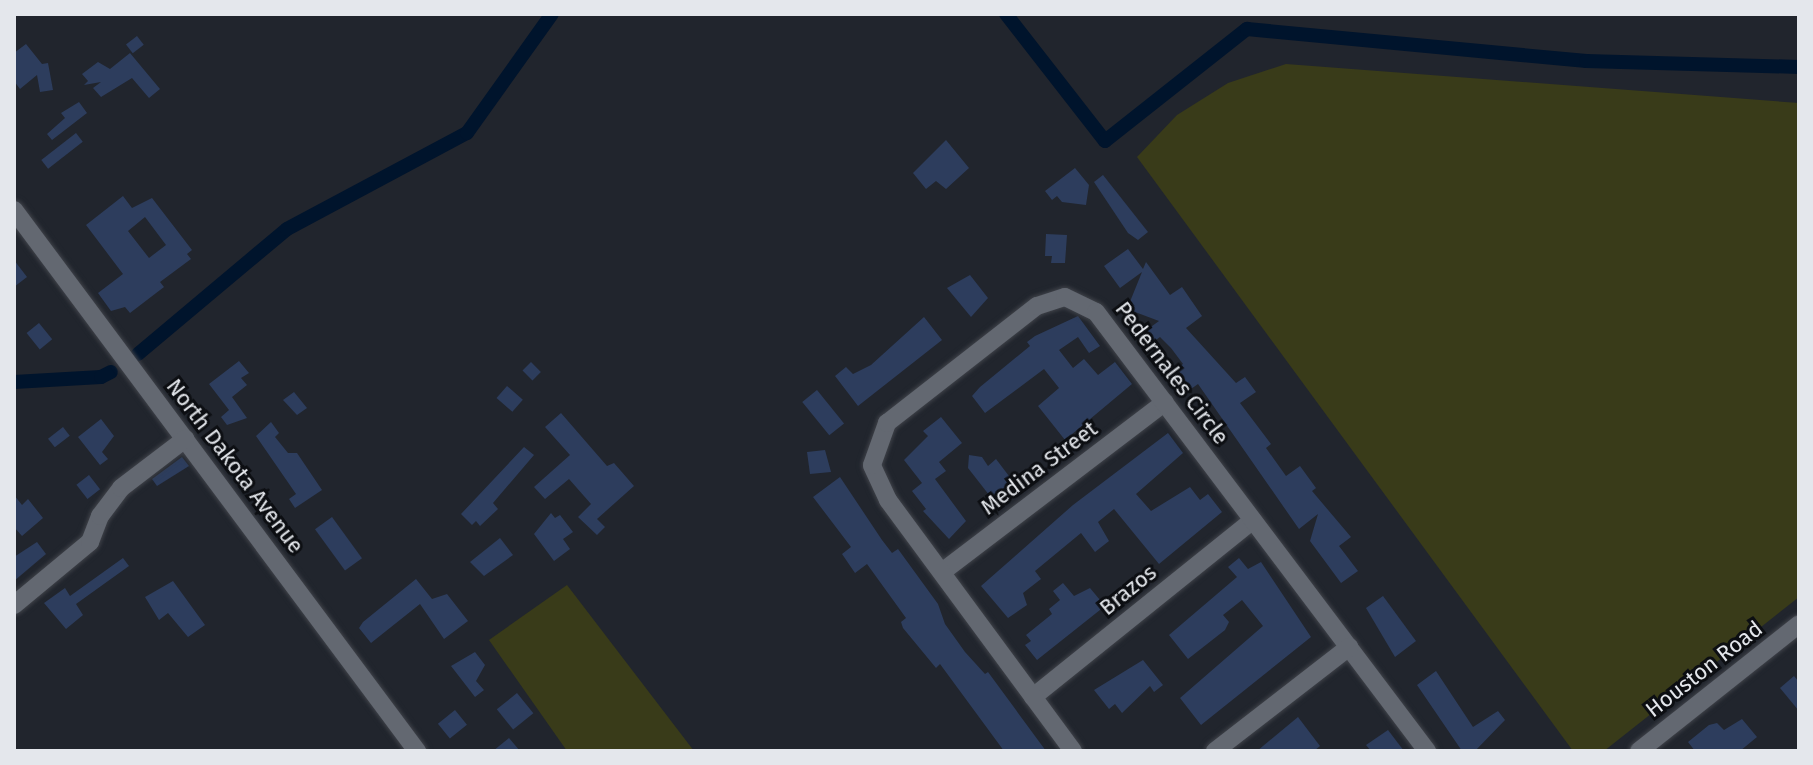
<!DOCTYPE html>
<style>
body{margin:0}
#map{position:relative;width:1813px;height:765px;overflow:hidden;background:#21252d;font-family:"Fira Sans",sans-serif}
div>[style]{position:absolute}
.green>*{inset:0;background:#393b19}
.canal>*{height:14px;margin:-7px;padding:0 7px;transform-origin:7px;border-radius:7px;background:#00142c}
.building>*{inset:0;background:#2d3d5d;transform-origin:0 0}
.roads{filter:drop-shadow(0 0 2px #3f4249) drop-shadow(0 0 2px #3f4249)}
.minor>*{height:18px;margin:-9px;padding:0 9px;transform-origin:9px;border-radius:9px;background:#636871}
span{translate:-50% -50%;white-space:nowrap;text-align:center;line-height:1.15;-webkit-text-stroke:6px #0c0e12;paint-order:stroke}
.street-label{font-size:22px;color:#e4e7ec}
.frame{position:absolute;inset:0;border:16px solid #e4e7ec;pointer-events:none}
</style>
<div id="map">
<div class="green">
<div style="clip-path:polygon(1286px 64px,1799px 103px,1799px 597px,1604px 751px,1573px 751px,1137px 157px,1177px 115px,1228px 83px)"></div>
<div style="clip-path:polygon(567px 585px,694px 751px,567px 751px,489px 640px)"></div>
</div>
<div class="canal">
<div style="left:1006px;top:14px;width:161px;rotate:52.1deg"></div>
<div style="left:1105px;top:141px;width:181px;rotate:-38.3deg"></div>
<div style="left:1247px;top:29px;width:341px;rotate:5.4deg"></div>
<div style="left:1586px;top:61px;width:213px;rotate:1.6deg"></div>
<div style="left:138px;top:354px;width:194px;rotate:-40deg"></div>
<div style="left:287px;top:229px;width:204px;rotate:-28.1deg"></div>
<div style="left:467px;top:133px;width:146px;rotate:-54.5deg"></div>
<div style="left:14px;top:382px;width:87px;rotate:-3.3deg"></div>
<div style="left:101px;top:377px;width:11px;rotate:-27deg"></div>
</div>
<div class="building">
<div style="left:137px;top:36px;width:11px;height:14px;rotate:52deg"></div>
<div style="clip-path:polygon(26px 44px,42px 64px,48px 63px,53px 90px,40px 92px,37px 75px,20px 89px,14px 81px,14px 53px)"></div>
<div style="clip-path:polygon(130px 53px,160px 89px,149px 98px,132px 78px,101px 97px,93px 88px,101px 82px,84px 85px,88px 81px,82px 74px,98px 62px,110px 69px)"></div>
<div style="clip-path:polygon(79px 102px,87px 113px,52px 140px,47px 134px,65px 118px,61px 113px)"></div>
<div style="left:76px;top:133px;width:11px;height:44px;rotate:52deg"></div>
<div style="clip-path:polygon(946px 140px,969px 168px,946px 189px,936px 181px,926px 189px,913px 173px)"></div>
<div style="clip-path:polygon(1075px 168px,1089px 185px,1086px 205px,1062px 202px,1057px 196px,1052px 200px,1045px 191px)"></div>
<div style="clip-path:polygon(1103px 175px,1148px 232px,1138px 240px,1128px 233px,1094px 182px)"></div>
<div style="clip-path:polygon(evenodd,123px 196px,132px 208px,152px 198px,192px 250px,187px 254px,191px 259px,160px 282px,164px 287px,130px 313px,125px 307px,111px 311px,98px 293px,123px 274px,86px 225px,123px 196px,145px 217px,166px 245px,149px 258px,128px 231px,145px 217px)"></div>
<div style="clip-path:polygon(1046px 234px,1067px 235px,1065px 263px,1051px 263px,1052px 256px,1045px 256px)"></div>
<div style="clip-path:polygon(1128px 249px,1143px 269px,1146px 262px,1170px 295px,1182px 287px,1202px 316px,1186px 328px,1236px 383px,1245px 377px,1256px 392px,1240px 403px,1271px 444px,1266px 448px,1286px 476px,1300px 466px,1316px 488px,1312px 491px,1351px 537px,1339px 546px,1358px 571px,1341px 583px,1310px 541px,1318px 514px,1299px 529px,1198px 384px,1191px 389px,1177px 368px,1183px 364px,1171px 348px,1160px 337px,1149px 345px,1141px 334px,1159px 321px,1127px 309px,1142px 272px,1120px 288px,1104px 266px)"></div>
<div style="clip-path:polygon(14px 260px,27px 277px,14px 287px)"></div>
<div style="clip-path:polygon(970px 275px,988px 298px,971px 317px,947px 288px)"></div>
<div style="clip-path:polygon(1078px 316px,1100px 346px,1089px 353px,1078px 337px,1059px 350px,1073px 368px,1084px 359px,1098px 375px,1115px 362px,1132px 384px,1065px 440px,1038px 406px,1059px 388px,1044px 369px,985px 413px,972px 396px,980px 387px,1030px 346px,1027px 342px,1035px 336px)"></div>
<div style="clip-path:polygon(924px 317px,942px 340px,858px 406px,835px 376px,846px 367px,853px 374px,871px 365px)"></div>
<div style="left:39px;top:323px;width:21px;height:16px;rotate:51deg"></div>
<div style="clip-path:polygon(239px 361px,249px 373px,241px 378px,247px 385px,232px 397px,247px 418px,227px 425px,221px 417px,229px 410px,209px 384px)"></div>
<div style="left:531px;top:362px;width:14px;height:12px;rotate:45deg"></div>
<div style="left:507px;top:386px;width:21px;height:16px;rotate:41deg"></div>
<div style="left:817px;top:390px;width:43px;height:19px;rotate:51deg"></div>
<div style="clip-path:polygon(294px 392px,307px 408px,297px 415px,283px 400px)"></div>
<div style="clip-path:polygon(561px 413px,607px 466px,614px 463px,634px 486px,597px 519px,605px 527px,597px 535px,578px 517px,591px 504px,569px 479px,545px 499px,534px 487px,570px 455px,545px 427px)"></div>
<div style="clip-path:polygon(941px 417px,962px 443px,939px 462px,946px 471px,935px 479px,966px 521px,949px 539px,923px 511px,926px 509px,912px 491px,922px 483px,904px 460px,928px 436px,923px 431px)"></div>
<div style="clip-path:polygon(101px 419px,114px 436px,102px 452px,108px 459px,100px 465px,78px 437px)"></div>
<div style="clip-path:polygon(271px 422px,279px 433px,275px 437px,288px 453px,297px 453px,322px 490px,295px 508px,289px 499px,296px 494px,256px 436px)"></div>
<div style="left:63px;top:427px;width:11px;height:19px;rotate:52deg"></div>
<div style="clip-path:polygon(1168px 433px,1183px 453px,1136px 494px,1151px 511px,1190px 487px,1200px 500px,1208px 494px,1222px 512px,1159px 564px,1114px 509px,1098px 522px,1109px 541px,1095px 552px,1081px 533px,1035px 571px,1041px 579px,1023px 593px,1027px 605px,1008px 618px,981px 586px,1073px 505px)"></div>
<div style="clip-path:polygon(524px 447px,534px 455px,493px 503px,498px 509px,480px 526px,476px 521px,472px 525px,461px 514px)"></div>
<div style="clip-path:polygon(825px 450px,831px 472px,810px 474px,807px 452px)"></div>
<div style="clip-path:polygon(969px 455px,982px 457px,988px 466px,996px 459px,1012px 480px,993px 500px,968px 468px)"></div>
<div style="clip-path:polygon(182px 457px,189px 466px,157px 486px,152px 479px)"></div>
<div style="left:89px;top:475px;width:18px;height:16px;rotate:52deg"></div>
<div style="clip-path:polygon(840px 477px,882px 540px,892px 553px,898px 549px,938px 604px,945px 624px,965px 652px,985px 674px,988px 672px,1046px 751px,1004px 751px,940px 664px,936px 668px,903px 628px,901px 622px,906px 618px,867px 564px,855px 573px,842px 554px,851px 547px,813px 497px)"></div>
<div style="clip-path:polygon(14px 495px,22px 505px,28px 499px,43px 518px,22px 536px,14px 527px)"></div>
<div style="clip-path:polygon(551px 513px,555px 518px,560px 515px,573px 532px,563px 539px,570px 549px,554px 561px,534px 534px)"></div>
<div style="left:332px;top:517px;width:51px;height:21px;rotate:54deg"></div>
<div style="clip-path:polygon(500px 538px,513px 555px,484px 576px,470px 562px)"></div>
<div style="clip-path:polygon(37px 542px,46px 554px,14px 581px,14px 557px)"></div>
<div style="clip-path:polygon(123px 558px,129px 566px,76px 604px,83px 615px,66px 629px,44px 603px,65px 588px,70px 596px)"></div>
<div style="clip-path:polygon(1239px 558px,1248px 569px,1261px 562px,1311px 637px,1201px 725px,1180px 698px,1263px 626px,1242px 600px,1223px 615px,1229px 622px,1225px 630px,1188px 659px,1169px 635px,1237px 577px,1228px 567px)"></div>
<div style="clip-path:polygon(416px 579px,432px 599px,447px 594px,468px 621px,444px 639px,420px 604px,371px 643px,359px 628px,363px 622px)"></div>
<div style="clip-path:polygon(173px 581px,205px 625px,188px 637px,168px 613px,159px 620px,145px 597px)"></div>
<div style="clip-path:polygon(1063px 583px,1074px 596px,1090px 588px,1105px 606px,1037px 660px,1025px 645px,1031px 641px,1026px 635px,1052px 614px,1049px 609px,1060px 600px,1053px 591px)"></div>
<div style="clip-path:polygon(1383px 596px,1416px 641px,1395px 657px,1366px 608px)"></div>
<div style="clip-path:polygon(475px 652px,485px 665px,476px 681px,484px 690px,475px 697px,451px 666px)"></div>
<div style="clip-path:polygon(1143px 660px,1163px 685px,1154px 692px,1150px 686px,1122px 713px,1115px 704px,1109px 709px,1094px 690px)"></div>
<div style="clip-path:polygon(1436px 671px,1473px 727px,1498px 711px,1505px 720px,1475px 751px,1462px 751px,1417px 685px)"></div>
<div style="clip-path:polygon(1794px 676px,1799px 682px,1799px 711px,1780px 688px)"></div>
<div style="left:517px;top:693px;width:26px;height:26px;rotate:51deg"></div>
<div style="left:455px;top:710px;width:19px;height:22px;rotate:51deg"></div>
<div style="clip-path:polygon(1298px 717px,1320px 746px,1314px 751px,1257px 751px)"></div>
<div style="clip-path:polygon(1742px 719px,1757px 737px,1740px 751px,1695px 751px,1688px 742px,1709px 725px,1717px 723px,1724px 730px)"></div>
<div style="clip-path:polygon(1388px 730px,1404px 751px,1371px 751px,1366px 745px)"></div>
<div style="clip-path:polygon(509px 738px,520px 751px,493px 751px)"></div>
</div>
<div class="roads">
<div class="minor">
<div style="left:14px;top:210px;width:675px;rotate:53.32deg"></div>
<div style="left:942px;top:572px;width:280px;rotate:-37.3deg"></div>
<div style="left:14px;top:605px;width:99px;rotate:-39.7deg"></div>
<div style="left:90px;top:542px;width:28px;rotate:-69deg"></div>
<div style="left:100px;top:516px;width:35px;rotate:-53deg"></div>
<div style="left:121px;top:488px;width:81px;rotate:-37.4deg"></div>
<div style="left:1033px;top:697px;width:282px;rotate:-38.8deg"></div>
<div style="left:1073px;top:751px;width:312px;rotate:-126.4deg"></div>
<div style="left:888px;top:500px;width:38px;rotate:-115deg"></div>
<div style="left:872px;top:465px;width:45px;rotate:-70.3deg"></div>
<div style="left:887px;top:423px;width:190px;rotate:-38deg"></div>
<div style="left:1037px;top:306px;width:29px;rotate:-18deg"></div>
<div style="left:1065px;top:297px;width:34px;rotate:26deg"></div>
<div style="left:1096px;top:312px;width:550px;rotate:52.98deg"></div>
<div style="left:1215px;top:751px;width:170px;rotate:-37.8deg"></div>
<div style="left:1639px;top:751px;width:204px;rotate:-38.4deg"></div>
</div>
</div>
<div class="street-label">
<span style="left:1172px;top:373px;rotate:53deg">Pedernales Circle</span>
<span style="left:235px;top:466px;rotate:53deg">North Dakota Avenue</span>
<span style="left:1039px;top:468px;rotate:-37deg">Medina Street</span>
<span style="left:1128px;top:590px;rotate:-39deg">Brazos</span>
<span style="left:1704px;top:669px;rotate:-38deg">Houston Road</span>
</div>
<div class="frame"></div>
</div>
